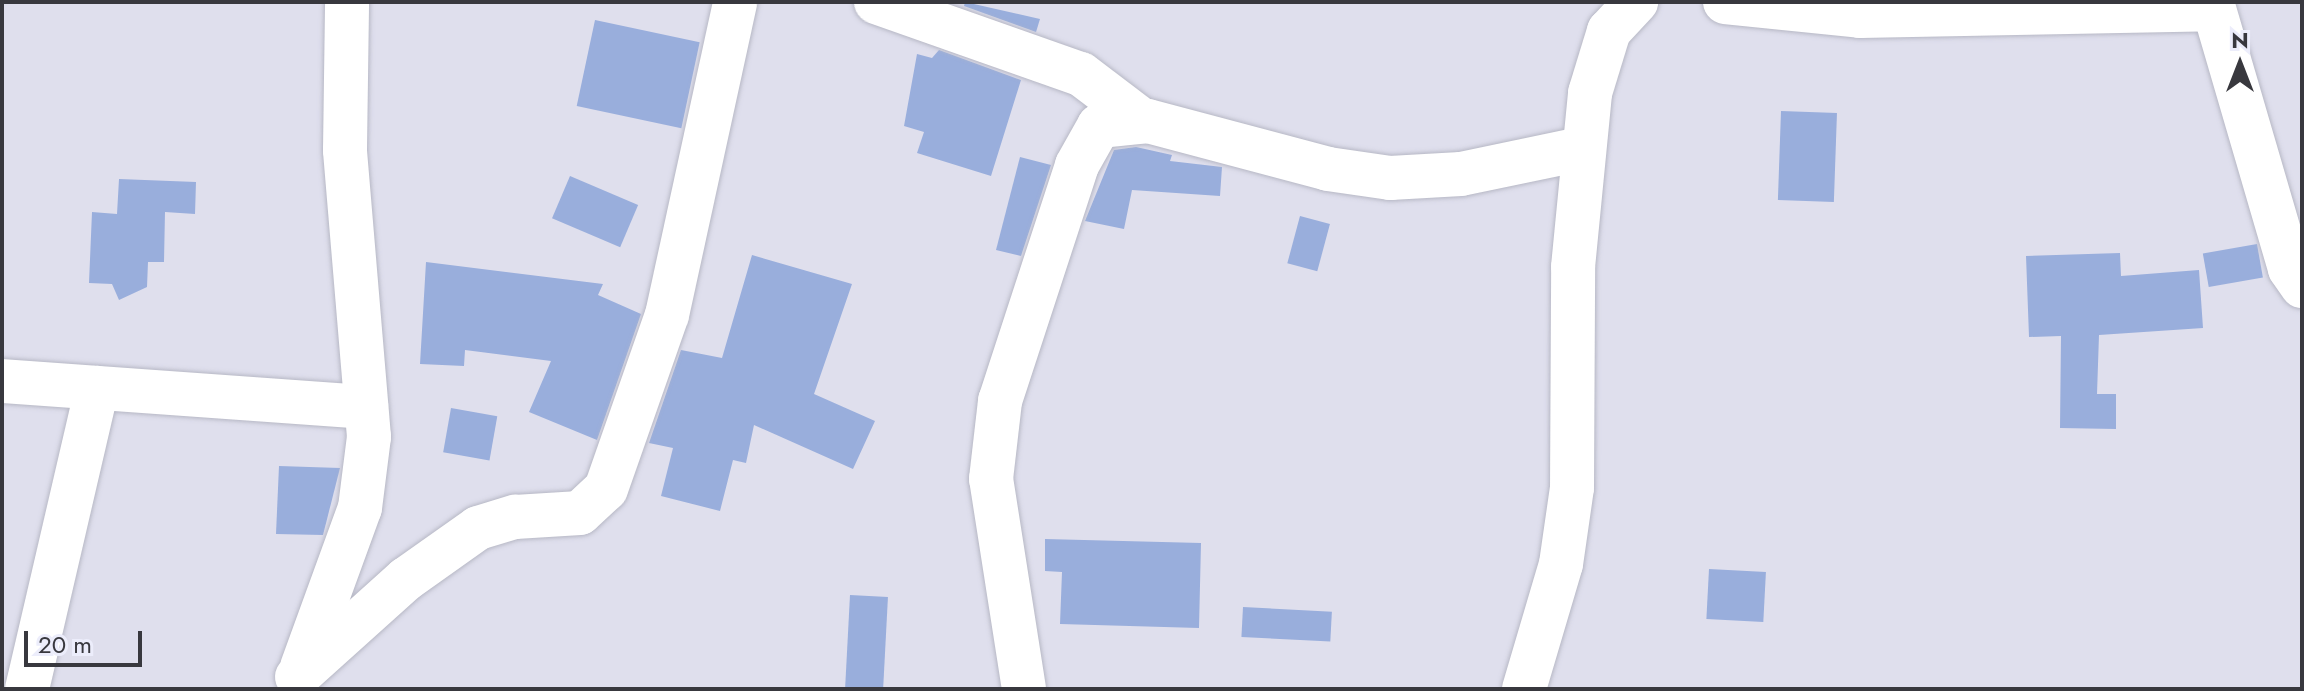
<!DOCTYPE html>
<style>
body{margin:0}
#map{position:relative;width:2304px;height:691px;overflow:hidden;background:#dfdfed;font-family:Jost,sans-serif}
div>[style]{position:absolute}
.building>*{inset:0;background:#99aedc;transform-origin:0 0}
.roads{filter:drop-shadow(0 0 2px #b7b8c5) drop-shadow(0 0 2px #b7b8c5)}
.minor>*{height:44px;margin:-22px;padding:0 22px;transform-origin:22px;border-radius:22px;background:#fff}
span{translate:-50% -50%;white-space:nowrap;text-align:center;line-height:1.15;-webkit-text-stroke:8px #ecedfb;paint-order:stroke}
.frame{position:absolute;inset:0;border:4px solid #38383e;pointer-events:none}
.north{position:absolute;left:2200px;top:24px;width:80px;height:80px;-webkit-text-stroke:6px #ecedfb;paint-order:stroke;rotate:0deg;font-size:22px;font-weight:700;line-height:32px;text-align:center;color:#38383e}
.north::after{content:'';display:block;margin:auto;width:28px;height:36px;background:#38383e;clip-path:polygon(50% 0,100% 100%,50% 72%,0 100%)}
.scale{position:absolute;left:24px;top:631px;width:118px;height:36px;box-sizing:border-box;border:4px solid #38383e;border-top:0;padding-left:10px;font-size:24px;line-height:28px;white-space:nowrap;color:#38383e;-webkit-text-stroke:6px #ecedfb;paint-order:stroke}
</style>
<div id="map">
<div class="building">
<div style="clip-path:polygon(965px 2px,1040px 19px,1036px 32px,964px 6px)"></div>
<div style="left:595px;top:20px;width:107px;height:88px;rotate:12deg"></div>
<div style="clip-path:polygon(939px 50px,1021px 80px,991px 176px,917px 153px,924px 132px,904px 126px,917px 54px,932px 58px)"></div>
<div style="left:1781px;top:111px;width:56px;height:89px;rotate:2deg"></div>
<div style="clip-path:polygon(1136px 147px,1172px 155px,1170px 161px,1222px 167px,1220px 196px,1132px 190px,1124px 229px,1085px 221px,1114px 150px)"></div>
<div style="clip-path:polygon(1020px 157px,1051px 165px,1021px 256px,996px 250px)"></div>
<div style="left:570px;top:176px;width:74px;height:46px;rotate:23deg"></div>
<div style="clip-path:polygon(119px 179px,196px 182px,195px 214px,165px 212px,164px 262px,148px 262px,147px 287px,119px 300px,112px 284px,89px 283px,92px 212px,117px 214px)"></div>
<div style="left:1300px;top:216px;width:31px;height:49px;rotate:15deg"></div>
<div style="left:2257px;top:244px;width:34px;height:55px;rotate:80deg"></div>
<div style="clip-path:polygon(2120px 253px,2121px 276px,2199px 270px,2203px 328px,2099px 335px,2097px 394px,2116px 394px,2116px 429px,2060px 428px,2061px 336px,2029px 337px,2026px 256px)"></div>
<div style="clip-path:polygon(752px 255px,852px 284px,814px 394px,875px 421px,853px 469px,754px 425px,746px 463px,733px 460px,720px 511px,661px 496px,673px 448px,649px 443px,681px 350px,722px 358px)"></div>
<div style="clip-path:polygon(426px 262px,603px 284px,598px 295px,641px 314px,597px 440px,529px 412px,551px 361px,465px 350px,464px 366px,420px 364px)"></div>
<div style="left:451px;top:408px;width:47px;height:45px;rotate:10deg"></div>
<div style="clip-path:polygon(279px 466px,340px 468px,323px 535px,276px 534px)"></div>
<div style="clip-path:polygon(1045px 539px,1201px 543px,1199px 628px,1060px 624px,1062px 572px,1045px 571px)"></div>
<div style="left:1709px;top:569px;width:57px;height:50px;rotate:3deg"></div>
<div style="left:850px;top:595px;width:38px;height:94px;rotate:3deg"></div>
<div style="left:1243px;top:607px;width:89px;height:30px;rotate:3deg"></div>
</div>
<div class="roads">
<div class="minor">
<div style="left:876px;top:2px;width:217px;rotate:19.4deg"></div>
<div style="left:1081px;top:74px;width:78px;rotate:37.2deg"></div>
<div style="left:1725px;top:2px;width:136px;rotate:5.9deg"></div>
<div style="left:1860px;top:16px;width:353px;rotate:-1.1deg"></div>
<div style="left:2212px;top:2px;width:278px;rotate:73.7deg"></div>
<div style="left:2290px;top:269px;width:21px;rotate:55deg"></div>
<div style="left:2px;top:381px;width:365px;rotate:4.1deg"></div>
<div style="left:302px;top:667px;width:169px;rotate:-70deg"></div>
<div style="left:360px;top:508px;width:72px;rotate:-82.8deg"></div>
<div style="left:369px;top:437px;width:288px;rotate:-94.8deg"></div>
<div style="left:345px;top:150px;width:148px;rotate:-89.2deg"></div>
<div style="left:297px;top:677px;width:147px;rotate:-42deg"></div>
<div style="left:406px;top:579px;width:88px;rotate:-35.3deg"></div>
<div style="left:478px;top:528px;width:39px;rotate:-17deg"></div>
<div style="left:515px;top:517px;width:65px;rotate:-3.5deg"></div>
<div style="left:580px;top:513px;width:35px;rotate:-43deg"></div>
<div style="left:606px;top:489px;width:184px;rotate:-70.7deg"></div>
<div style="left:667px;top:315px;width:320px;rotate:-77.7deg"></div>
<div style="left:27px;top:689px;width:309px;rotate:-76.9deg"></div>
<div style="left:1024px;top:689px;width:213px;rotate:-98.9deg"></div>
<div style="left:991px;top:479px;width:79px;rotate:-83.4deg"></div>
<div style="left:1000px;top:401px;width:248px;rotate:-71.9deg"></div>
<div style="left:1077px;top:165px;width:45px;rotate:-60.6deg"></div>
<div style="left:1099px;top:126px;width:49px;rotate:-5.8deg"></div>
<div style="left:1148px;top:121px;width:186px;rotate:14.9deg"></div>
<div style="left:1328px;top:169px;width:63px;rotate:8.3deg"></div>
<div style="left:1390px;top:178px;width:71px;rotate:-3.2deg"></div>
<div style="left:1461px;top:174px;width:123px;rotate:-11.8deg"></div>
<div style="left:1524px;top:689px;width:130px;rotate:-73.5deg"></div>
<div style="left:1561px;top:564px;width:77px;rotate:-81.8deg"></div>
<div style="left:1572px;top:488px;width:221px;rotate:-89.7deg"></div>
<div style="left:1573px;top:267px;width:175px;rotate:-84.4deg"></div>
<div style="left:1590px;top:93px;width:65px;rotate:-73deg"></div>
<div style="left:1609px;top:31px;width:40px;rotate:-47deg"></div>
</div>
</div>
<div class="frame"></div>
<div class="north">N</div>
<div class="scale">20 m</div>
</div>
